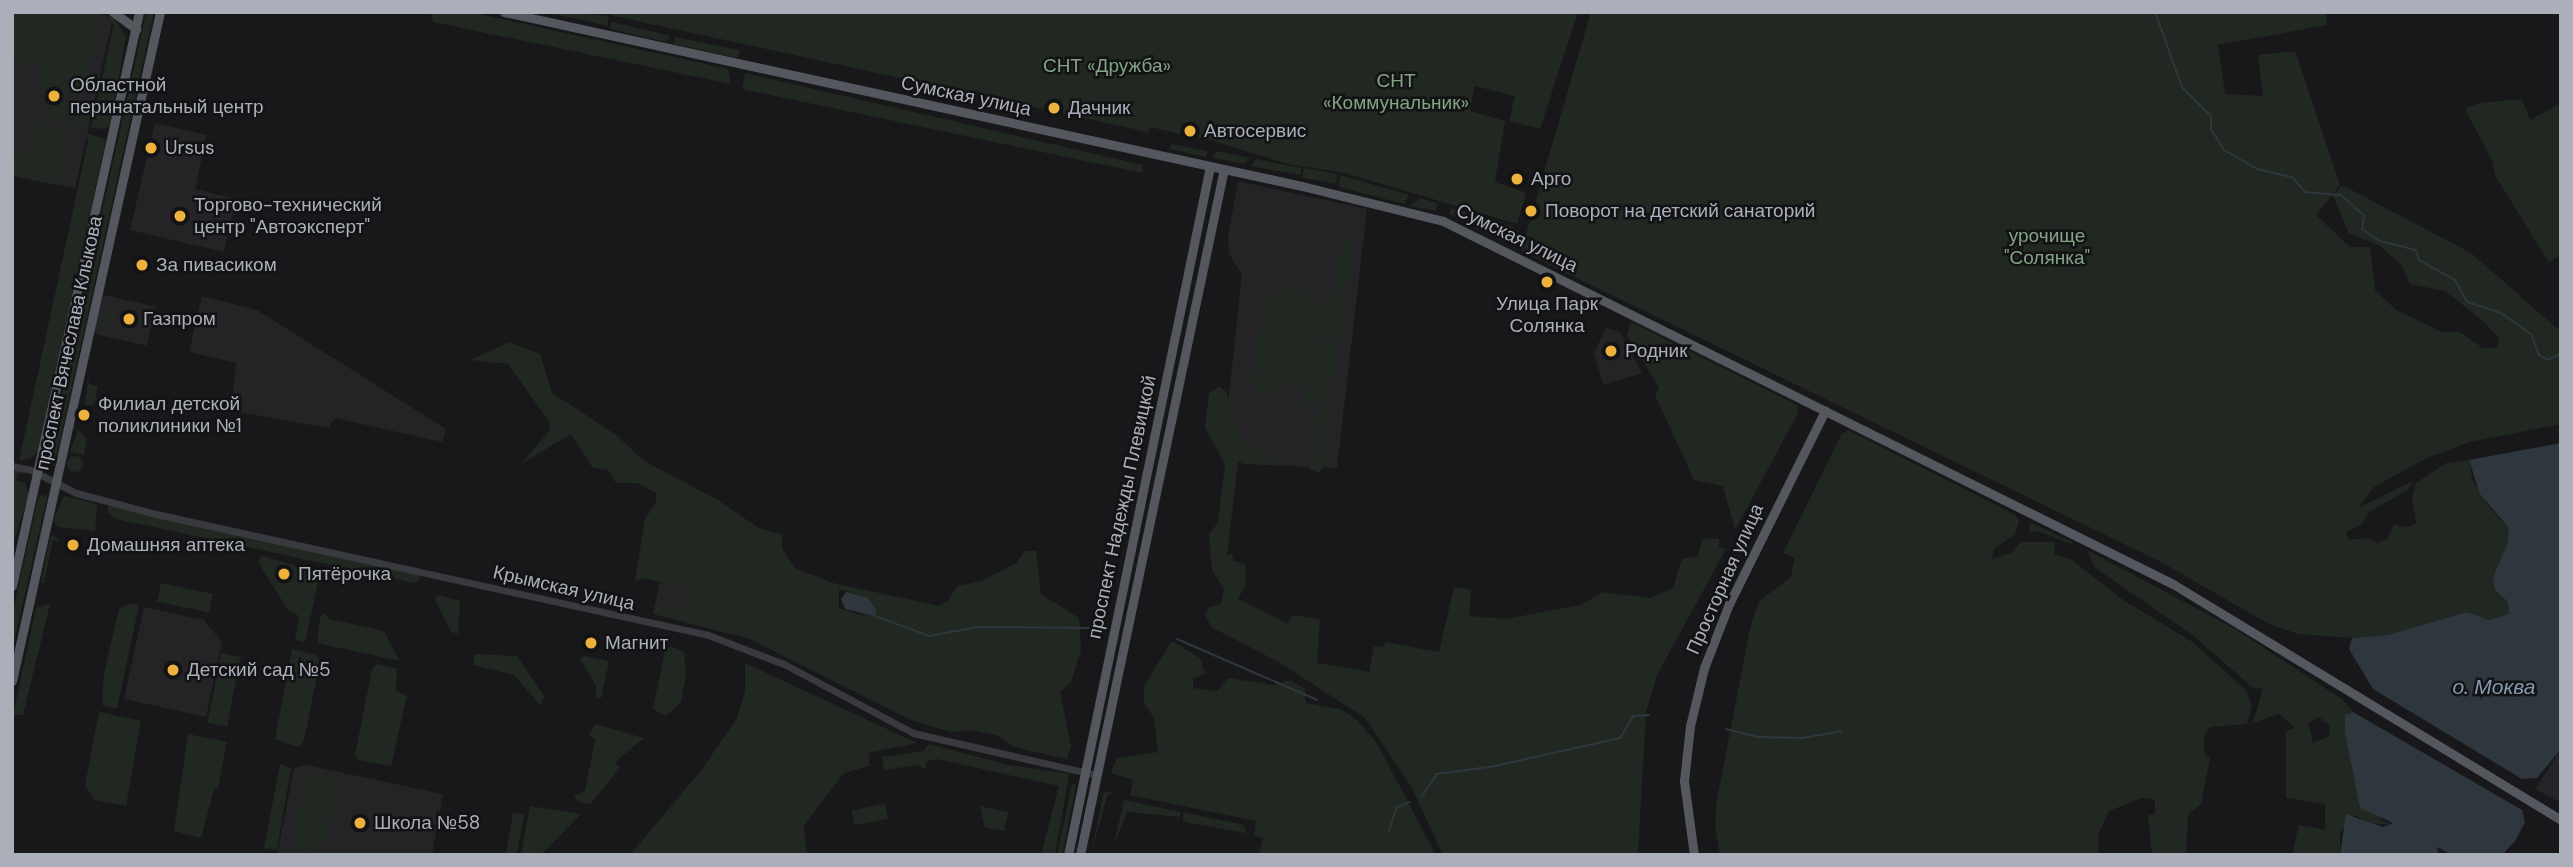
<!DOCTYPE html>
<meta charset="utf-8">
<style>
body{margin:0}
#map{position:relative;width:2573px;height:867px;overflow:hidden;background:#18181a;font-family:"DM Sans",sans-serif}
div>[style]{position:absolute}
.built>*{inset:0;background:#242427;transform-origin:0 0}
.green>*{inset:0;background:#202821;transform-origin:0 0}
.round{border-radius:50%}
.water>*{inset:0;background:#2e373e}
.stream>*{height:2px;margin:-1px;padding:0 1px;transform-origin:1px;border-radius:1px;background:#2e373e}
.minor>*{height:7px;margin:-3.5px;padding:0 3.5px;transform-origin:3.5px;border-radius:3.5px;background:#393a3f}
.major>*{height:9px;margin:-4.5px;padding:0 4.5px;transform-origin:4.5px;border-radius:4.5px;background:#55575e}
.dots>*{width:19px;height:19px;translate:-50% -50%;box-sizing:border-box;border:4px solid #131315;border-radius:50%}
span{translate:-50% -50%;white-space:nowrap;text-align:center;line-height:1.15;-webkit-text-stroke:5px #131315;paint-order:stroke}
.park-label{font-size:19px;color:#82a484}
.poi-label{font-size:19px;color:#aaafb9}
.left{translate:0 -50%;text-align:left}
.street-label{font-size:19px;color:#aaafb9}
.water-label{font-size:21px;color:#839cb3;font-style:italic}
.frame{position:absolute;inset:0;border:14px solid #aaafb9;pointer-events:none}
</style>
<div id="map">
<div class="built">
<div style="clip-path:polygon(12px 12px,89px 12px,113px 17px,75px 188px,12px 176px)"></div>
<div style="clip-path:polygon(155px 123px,207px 135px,195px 189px,236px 199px,224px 252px,130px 230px)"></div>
<div style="clip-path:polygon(1238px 181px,1367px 209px,1337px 468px,1242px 464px,1233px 441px,1227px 412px,1242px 275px,1229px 254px,1228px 237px)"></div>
<div style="left:100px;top:294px;width:57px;height:40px;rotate:13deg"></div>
<div style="clip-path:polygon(202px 296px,257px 310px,446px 429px,442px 442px,335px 418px,328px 428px,239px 412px,232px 403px,236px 363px,189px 352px)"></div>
<div style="clip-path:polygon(1606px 328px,1620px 332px,1642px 373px,1603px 385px,1594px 353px)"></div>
<div style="left:660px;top:581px;width:34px;height:24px;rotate:12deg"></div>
<div style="clip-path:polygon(144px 607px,204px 620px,222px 642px,206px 717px,124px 699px)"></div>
<div style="clip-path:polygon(2561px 749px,2561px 803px,2535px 789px)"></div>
<div style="clip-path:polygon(306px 765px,443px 794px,432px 855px,277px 855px,294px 768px)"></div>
</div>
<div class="green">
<div style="clip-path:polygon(12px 12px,101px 14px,82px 97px,43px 89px,38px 86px,42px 66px,12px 60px)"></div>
<div style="clip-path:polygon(154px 12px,56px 458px,50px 461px,48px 455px,146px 13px)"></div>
<div style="clip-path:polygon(431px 12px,470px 12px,728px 69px,731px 84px,433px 22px)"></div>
<div style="clip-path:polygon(545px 12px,603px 15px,608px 17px,608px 26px)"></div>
<div style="clip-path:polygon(596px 12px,1578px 12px,1540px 129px,1509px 121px,1515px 96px,1475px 86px,1470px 111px,1505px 121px,1495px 182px,1526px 193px,1517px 224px,1345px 173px,1288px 164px,1213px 141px,1150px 127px,1148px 132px)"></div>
<div style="clip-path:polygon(1591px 12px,2326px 12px,2327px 25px,2218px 45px,2225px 94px,2263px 96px,2258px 55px,2295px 51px,2340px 185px,2316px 215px,2350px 247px,2370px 247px,2375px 290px,2396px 310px,2442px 332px,2460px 332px,2483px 348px,2497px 348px,2499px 338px,2483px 321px,2445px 291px,2410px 284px,2402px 266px,2379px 245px,2349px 234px,2333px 196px,2342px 185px,2471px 253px,2561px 332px,2561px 424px,2469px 442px,2425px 459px,2374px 487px,2358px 508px,2413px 481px,2408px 490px,2369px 512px,2362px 524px,2346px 532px,2348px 540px,2366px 538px,2378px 543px,2387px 539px,2394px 525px,2409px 527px,2416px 523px,2412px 497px,2416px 483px,2446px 463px,2469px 460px,2472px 479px,2489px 507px,2509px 528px,2507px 545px,2493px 577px,2495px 590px,2508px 602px,2509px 614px,2489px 620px,2467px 612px,2388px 635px,2352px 638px,2298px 634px,2269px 624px,2163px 563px,1521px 251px)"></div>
<div style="clip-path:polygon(113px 17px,126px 37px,110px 126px,103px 129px,91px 127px,114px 24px,107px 22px)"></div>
<div style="clip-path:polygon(611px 22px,668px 35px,670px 37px,666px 42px,611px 29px)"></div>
<div style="clip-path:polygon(675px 37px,739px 50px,739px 52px,737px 58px,674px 44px)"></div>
<div style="clip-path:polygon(745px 73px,1143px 165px,1142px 173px,742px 89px)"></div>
<div style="left:52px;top:98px;width:41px;height:20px;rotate:13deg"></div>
<div style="clip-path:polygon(2522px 99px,2530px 120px,2557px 105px,2561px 113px,2561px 254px,2549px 263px,2495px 175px,2492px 160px,2467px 113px,2466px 108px,2480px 103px)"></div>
<div style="clip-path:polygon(36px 121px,79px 131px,69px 130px,58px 185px,12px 176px,12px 146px,16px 147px,15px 156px,20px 157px,22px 148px,30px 149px)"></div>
<div style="clip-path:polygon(86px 133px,106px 139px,38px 451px,30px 459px,19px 461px,88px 141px)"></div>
<div style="clip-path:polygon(1172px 144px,1207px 151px,1206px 157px,1169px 149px)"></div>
<div style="clip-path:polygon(1216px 152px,1222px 152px,1250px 158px,1244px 164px,1213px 158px)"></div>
<div style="clip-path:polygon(1256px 159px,1301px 168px,1301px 175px,1251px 166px)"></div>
<div style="left:1304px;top:168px;width:34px;height:10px;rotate:10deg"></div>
<div style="clip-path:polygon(1340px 175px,1409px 195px,1404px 204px,1339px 187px)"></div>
<div style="clip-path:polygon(1420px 198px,1437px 203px,1436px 211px,1410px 206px)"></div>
<div style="clip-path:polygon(1451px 208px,1478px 216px,1473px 225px,1449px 214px)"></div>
<div style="clip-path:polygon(1480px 216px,1513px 227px,1514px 230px,1500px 240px,1475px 227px)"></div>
<div style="clip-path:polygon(1351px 234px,1355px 248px,1331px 390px,1332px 417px,1321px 440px,1327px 463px,1319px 473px,1309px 469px,1308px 464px,1319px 455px,1314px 440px,1340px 241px)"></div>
<div style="clip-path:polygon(1288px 288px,1311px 292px,1326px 310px,1316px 400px,1310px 407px,1298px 407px,1307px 391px,1304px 386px,1279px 384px,1268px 398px,1258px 392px,1252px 381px,1262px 304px,1274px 292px)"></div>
<div class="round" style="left:98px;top:309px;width:18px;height:18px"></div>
<div style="clip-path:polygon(140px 316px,148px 323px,141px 337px,132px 332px,142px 331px,143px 325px,134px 322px)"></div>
<div style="clip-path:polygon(1631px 322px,1797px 405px,1798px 413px,1735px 530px,1723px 486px,1694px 480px,1655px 395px,1659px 387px,1627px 335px)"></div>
<div style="clip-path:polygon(evenodd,509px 342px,540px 354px,552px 393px,615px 434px,644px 461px,718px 500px,760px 529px,782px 534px,782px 548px,795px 568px,833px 583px,939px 606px,948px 601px,957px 586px,982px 581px,1016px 563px,1025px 551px,1036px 551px,1041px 594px,1079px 618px,1081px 650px,1071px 682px,1060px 692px,1071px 746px,1067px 759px,1014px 747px,996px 735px,972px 730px,951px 732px,913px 721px,750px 639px,653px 614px,655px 604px,688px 610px,693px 589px,643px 578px,635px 581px,645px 519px,656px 503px,656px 493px,637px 483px,616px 483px,608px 470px,592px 467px,571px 434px,521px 464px,550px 430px,548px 420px,508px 364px,471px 360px,509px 342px,839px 589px,867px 597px,863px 616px,839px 608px,839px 589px)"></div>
<div style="clip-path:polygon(88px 378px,89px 384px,98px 386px,94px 405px,85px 406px)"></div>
<div style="clip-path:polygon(1219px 387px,1226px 391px,1241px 439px,1278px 461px,1238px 462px,1227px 556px,1231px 553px,1234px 561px,1245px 564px,1246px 584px,1238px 599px,1288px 624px,1292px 615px,1320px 619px,1317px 663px,1369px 672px,1374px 646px,1384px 647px,1385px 642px,1439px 652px,1454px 587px,1471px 590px,1469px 616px,1505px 619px,1581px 605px,1603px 592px,1650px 598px,1673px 588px,1682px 559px,1698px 556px,1703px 538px,1719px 539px,1719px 548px,1726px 549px,1657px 675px,1646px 712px,1638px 855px,1443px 855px,1412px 788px,1365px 718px,1277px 661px,1211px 627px,1205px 614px,1209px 607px,1221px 604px,1224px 589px,1212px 570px,1209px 535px,1218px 522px,1225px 465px,1205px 427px,1209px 393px)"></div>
<div style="clip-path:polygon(78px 430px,87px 438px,84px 455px,70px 452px)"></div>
<div style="clip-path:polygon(1848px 430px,2014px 514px,2019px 521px,2015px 534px,1994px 549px,1992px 559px,2011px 553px,2021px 542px,2055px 542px,2054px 554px,2072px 560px,2123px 600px,2191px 641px,2246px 690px,2252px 705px,2247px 724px,2210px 727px,2204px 735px,2204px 752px,2210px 759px,2201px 804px,2188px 815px,2186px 855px,2152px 855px,2148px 815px,2155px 815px,2155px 800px,2142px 798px,2109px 811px,2098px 835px,2099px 855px,1720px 855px,1715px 826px,1717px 800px,1750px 628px,1759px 601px,1791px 577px,1795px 558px,1783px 553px,1841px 435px)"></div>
<div class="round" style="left:67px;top:456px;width:16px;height:16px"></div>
<div style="clip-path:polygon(12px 466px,26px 472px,18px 474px,16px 480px,25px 483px,29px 494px,12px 547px)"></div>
<div style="clip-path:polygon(43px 494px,47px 498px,12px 651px,12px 615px,38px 498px)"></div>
<div style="clip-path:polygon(64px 496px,97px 504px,95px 531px,58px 527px,53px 521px)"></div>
<div style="clip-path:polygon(108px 503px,419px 575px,420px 579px,415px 583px,116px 519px,108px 513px)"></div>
<div style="clip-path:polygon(2030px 522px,2072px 542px,2073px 545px,2038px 531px,2029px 532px)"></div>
<div style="clip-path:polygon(55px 535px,59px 541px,53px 540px,44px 583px,41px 582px,50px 537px)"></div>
<div style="clip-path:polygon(evenodd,2087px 550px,2237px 630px,2343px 700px,2353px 712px,2345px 715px,2350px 752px,2381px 820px,2393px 825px,2368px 823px,2355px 815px,2340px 833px,2340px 855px,2292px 855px,2299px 825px,2325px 830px,2325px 804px,2286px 798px,2286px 731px,2295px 728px,2279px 714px,2253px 723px,2263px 688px,2254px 689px,2195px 637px,2094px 567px,2087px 550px,2319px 717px,2329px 725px,2330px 736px,2313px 743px,2308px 723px,2319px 717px)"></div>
<div style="clip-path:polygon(262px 556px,320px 573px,305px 642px,295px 640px,299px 616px,288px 610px,258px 562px)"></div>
<div style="left:161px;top:583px;width:53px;height:19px;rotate:12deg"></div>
<div style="clip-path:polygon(438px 595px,460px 601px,458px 634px,451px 632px,435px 600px)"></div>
<div style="clip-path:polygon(130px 603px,139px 605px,117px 709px,102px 705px,104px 673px,119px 609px)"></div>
<div style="clip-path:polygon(50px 604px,23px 715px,13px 715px,36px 608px)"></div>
<div style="clip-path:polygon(325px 613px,329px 619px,384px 631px,400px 661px,317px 643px,320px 617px)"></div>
<div style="clip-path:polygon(1172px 641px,1200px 658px,1205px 674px,1193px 678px,1193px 688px,1217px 691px,1228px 678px,1273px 685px,1290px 680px,1305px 689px,1306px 703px,1340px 709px,1356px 719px,1377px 743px,1436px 855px,1259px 855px,1263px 838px,1254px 836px,1256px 821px,1130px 795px,1133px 780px,1111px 773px,1117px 758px,1158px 752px,1154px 718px,1144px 703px,1144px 686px)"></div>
<div style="clip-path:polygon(671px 646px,684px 652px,686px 676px,681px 702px,666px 716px,653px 709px,665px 650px)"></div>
<div style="clip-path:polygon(292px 649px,316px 655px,320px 661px,304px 741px,299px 747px,275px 739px)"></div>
<div style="left:221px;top:653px;width:20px;height:71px;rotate:11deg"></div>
<div style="clip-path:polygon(475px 654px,517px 656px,544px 696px,541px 706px,514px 675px,473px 665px)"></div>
<div style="clip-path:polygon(584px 656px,609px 661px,601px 698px,596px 698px,596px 686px,580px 658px)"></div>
<div style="clip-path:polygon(745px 663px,917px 743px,869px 753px,869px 766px,844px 773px,804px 825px,807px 855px,630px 855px,703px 768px,737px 718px,745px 691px)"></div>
<div style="clip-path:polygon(377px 664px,397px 669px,396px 691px,407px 696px,391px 766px,359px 760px,355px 755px,372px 669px)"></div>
<div style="clip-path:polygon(99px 712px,141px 721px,126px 806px,94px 800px,85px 785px)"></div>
<div style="clip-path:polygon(595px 724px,644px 738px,615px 762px,620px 768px,591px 803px,584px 804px,573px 797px,585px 791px,595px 739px,589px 735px)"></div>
<div style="clip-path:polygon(188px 734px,227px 742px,218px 788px,214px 789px,201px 838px,174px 831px)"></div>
<div style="clip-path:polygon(929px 744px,1009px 765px,1069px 774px,1055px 855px,1041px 855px,1059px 786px,937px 759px,927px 761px,925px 769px,917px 765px,884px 770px,882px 757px,924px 751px)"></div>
<div style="clip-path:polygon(280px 764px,291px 768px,277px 850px,264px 848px)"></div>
<div style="clip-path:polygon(318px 770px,332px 776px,338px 785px,327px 843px,313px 854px,300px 850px,293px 834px,304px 782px)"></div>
<div style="clip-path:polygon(1072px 784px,1076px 785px,1062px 855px,1057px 855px)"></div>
<div style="clip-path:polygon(1104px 791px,1113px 793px,1107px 796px,1091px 855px)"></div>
<div style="clip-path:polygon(1124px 800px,1181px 812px,1180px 817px,1127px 812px,1113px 848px)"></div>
<div style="left:885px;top:804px;width:15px;height:34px;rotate:79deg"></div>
<div style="clip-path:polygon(530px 806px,581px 814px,541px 855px,521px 855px)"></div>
<div style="clip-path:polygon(980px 806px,1008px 812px,1004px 831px,985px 828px)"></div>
<div style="clip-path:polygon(1183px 812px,1244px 825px,1247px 837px,1245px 833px,1189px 823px,1183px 820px)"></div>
<div style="left:513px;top:813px;width:11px;height:43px;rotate:10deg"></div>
</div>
<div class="water">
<div style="clip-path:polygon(2561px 443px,2561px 749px,2537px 778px,2522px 779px,2373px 689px,2349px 649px,2352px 638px,2388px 635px,2467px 612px,2489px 620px,2509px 614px,2508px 602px,2495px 590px,2493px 577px,2507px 545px,2509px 528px,2480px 494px,2469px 460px)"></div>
<div style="clip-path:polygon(846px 592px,867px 597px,876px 609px,875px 616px,845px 609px,841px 599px)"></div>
<div style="clip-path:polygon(2353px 712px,2522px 810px,2525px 822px,2516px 840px,2502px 855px,2452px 855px,2437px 847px,2438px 855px,2340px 855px,2346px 814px,2383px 827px,2393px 823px,2360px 808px,2345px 732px,2345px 715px)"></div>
</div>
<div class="stream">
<div style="left:2155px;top:12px;width:80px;rotate:70.2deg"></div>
<div style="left:2182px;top:87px;width:41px;rotate:45deg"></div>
<div style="left:2211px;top:116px;width:13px;rotate:90deg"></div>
<div style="left:2211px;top:129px;width:25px;rotate:58deg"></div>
<div style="left:2224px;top:150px;width:38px;rotate:30deg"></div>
<div style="left:2257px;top:169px;width:36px;rotate:13deg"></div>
<div style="left:2292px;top:177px;width:20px;rotate:49deg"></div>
<div style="left:2305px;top:192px;width:36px;rotate:5deg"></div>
<div style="left:2341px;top:195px;width:31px;rotate:42deg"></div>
<div style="left:2364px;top:216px;width:13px;rotate:99deg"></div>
<div style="left:2362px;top:229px;width:22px;rotate:34deg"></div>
<div style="left:2380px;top:241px;width:37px;rotate:14deg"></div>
<div style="left:2416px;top:250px;width:10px;rotate:73deg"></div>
<div style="left:2419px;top:260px;width:41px;rotate:29.1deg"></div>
<div style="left:2455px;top:280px;width:25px;rotate:61deg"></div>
<div style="left:2467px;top:302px;width:36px;rotate:18deg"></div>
<div style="left:2501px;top:313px;width:37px;rotate:35deg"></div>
<div style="left:2531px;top:334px;width:22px;rotate:69deg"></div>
<div style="left:2539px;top:355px;width:9px;rotate:32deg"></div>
<div style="left:2547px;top:360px;width:12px;rotate:-24deg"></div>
<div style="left:2558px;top:355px;width:6px;rotate:59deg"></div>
<div style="left:875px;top:616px;width:58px;rotate:20.3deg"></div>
<div style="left:929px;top:636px;width:50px;rotate:-10.4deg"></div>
<div style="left:978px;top:627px;width:117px;rotate:0.5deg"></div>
<div style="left:1177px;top:639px;width:153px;rotate:23.5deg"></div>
<div style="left:1726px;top:729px;width:32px;rotate:14deg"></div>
<div style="left:1757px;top:737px;width:46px;rotate:1.2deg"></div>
<div style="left:1803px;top:738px;width:39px;rotate:-10deg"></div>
<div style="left:1422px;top:796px;width:27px;rotate:-56deg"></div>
<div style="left:1437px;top:774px;width:59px;rotate:-7.9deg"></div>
<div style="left:1495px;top:766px;width:128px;rotate:-12.6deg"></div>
<div style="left:1620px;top:738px;width:26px;rotate:-59deg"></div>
<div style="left:1633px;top:716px;width:16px;rotate:-4deg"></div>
<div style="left:1389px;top:831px;width:25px;rotate:-72deg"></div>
<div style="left:1397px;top:807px;width:14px;rotate:-21deg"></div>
</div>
<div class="minor">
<div style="left:12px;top:466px;width:19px;rotate:12deg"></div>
<div style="left:31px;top:470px;width:51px;rotate:27.1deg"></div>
<div style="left:76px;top:493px;width:83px;rotate:14.7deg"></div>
<div style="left:156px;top:514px;width:565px;rotate:12.36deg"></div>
<div style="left:708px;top:635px;width:81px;rotate:20.9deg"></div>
<div style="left:784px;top:664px;width:146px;rotate:28.1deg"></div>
<div style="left:913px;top:733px;width:189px;rotate:12.9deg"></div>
</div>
<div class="major">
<div style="left:113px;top:12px;width:29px;rotate:36deg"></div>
<div style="left:504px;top:12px;width:817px;rotate:12.3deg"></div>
<div style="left:1302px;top:186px;width:145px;rotate:13.9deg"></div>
<div style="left:1443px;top:221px;width:815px;rotate:26.44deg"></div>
<div style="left:2173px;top:584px;width:454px;rotate:31.3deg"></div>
<div style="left:12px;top:586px;width:588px;rotate:-77.52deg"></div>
<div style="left:12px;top:681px;width:685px;rotate:-77.53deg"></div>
<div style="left:1068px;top:855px;width:703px;rotate:-78.35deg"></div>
<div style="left:1080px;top:855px;width:701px;rotate:-78.15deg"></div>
<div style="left:1694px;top:855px;width:75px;rotate:-97.7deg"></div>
<div style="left:1684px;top:781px;width:55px;rotate:-83.8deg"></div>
<div style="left:1690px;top:726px;width:60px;rotate:-76.4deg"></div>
<div style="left:1704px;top:668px;width:69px;rotate:-68.7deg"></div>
<div style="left:1729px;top:604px;width:216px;rotate:-63.6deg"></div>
</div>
<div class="dots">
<div style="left:54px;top:96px;background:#edb23d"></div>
<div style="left:1054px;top:108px;background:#edb23d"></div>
<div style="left:1190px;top:131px;background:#edb23d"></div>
<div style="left:151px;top:148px;background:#edb23d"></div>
<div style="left:1517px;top:179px;background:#edb23d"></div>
<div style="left:1531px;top:211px;background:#edb23d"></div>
<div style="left:180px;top:216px;background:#edb23d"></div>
<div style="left:142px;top:265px;background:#edb23d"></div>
<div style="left:1547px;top:282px;background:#edb23d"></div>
<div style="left:129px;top:319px;background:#edb23d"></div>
<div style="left:1611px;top:351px;background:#edb23d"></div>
<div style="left:84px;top:415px;background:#edb23d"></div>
<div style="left:73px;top:545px;background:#edb23d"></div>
<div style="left:284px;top:574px;background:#edb23d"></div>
<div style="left:591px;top:643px;background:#edb23d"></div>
<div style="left:173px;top:670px;background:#edb23d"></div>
<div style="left:360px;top:823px;background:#edb23d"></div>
</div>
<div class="park-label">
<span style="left:1107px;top:66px">СНТ «Дружба»</span>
<span style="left:1396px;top:92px">СНТ<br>«Коммунальник»</span>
<span style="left:2047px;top:247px">урочище<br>"Солянка"</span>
</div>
<div class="poi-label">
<span class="left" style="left:70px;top:96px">Областной<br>перинатальный центр</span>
<span class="left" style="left:1068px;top:108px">Дачник</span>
<span class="left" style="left:1204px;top:131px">Автосервис</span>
<span class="left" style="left:165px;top:148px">Ursus</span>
<span class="left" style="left:1531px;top:179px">Арго</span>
<span class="left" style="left:194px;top:216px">Торгово-технический<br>центр "Автоэксперт"</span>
<span class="left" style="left:1545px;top:211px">Поворот на детский санаторий</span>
<span class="left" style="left:156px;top:265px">За пивасиком</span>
<span style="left:1547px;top:315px">Улица Парк<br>Солянка</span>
<span class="left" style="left:143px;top:319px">Газпром</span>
<span class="left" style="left:1625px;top:351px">Родник</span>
<span class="left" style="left:98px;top:415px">Филиал детской<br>поликлиники №1</span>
<span class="left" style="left:87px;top:545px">Домашняя аптека</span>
<span class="left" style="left:298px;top:574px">Пятёрочка</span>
<span class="left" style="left:605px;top:643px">Магнит</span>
<span class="left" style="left:187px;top:670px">Детский сад №5</span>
<span class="left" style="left:374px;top:823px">Школа №58</span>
</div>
<div class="street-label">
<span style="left:966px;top:96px;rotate:12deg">Сумская улица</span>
<span style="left:1517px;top:238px;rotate:26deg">Сумская улица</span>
<span style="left:69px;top:343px;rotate:-78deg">проспект Вячеслава Клыкова</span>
<span style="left:1122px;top:507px;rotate:-78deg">проспект Надежды Плевицкой</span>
<span style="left:1725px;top:579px;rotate:-66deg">Просторная улица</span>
<span style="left:564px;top:588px;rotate:13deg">Крымская улица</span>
</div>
<div class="water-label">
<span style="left:2494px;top:687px">о. Моква</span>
</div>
<div class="frame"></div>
</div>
